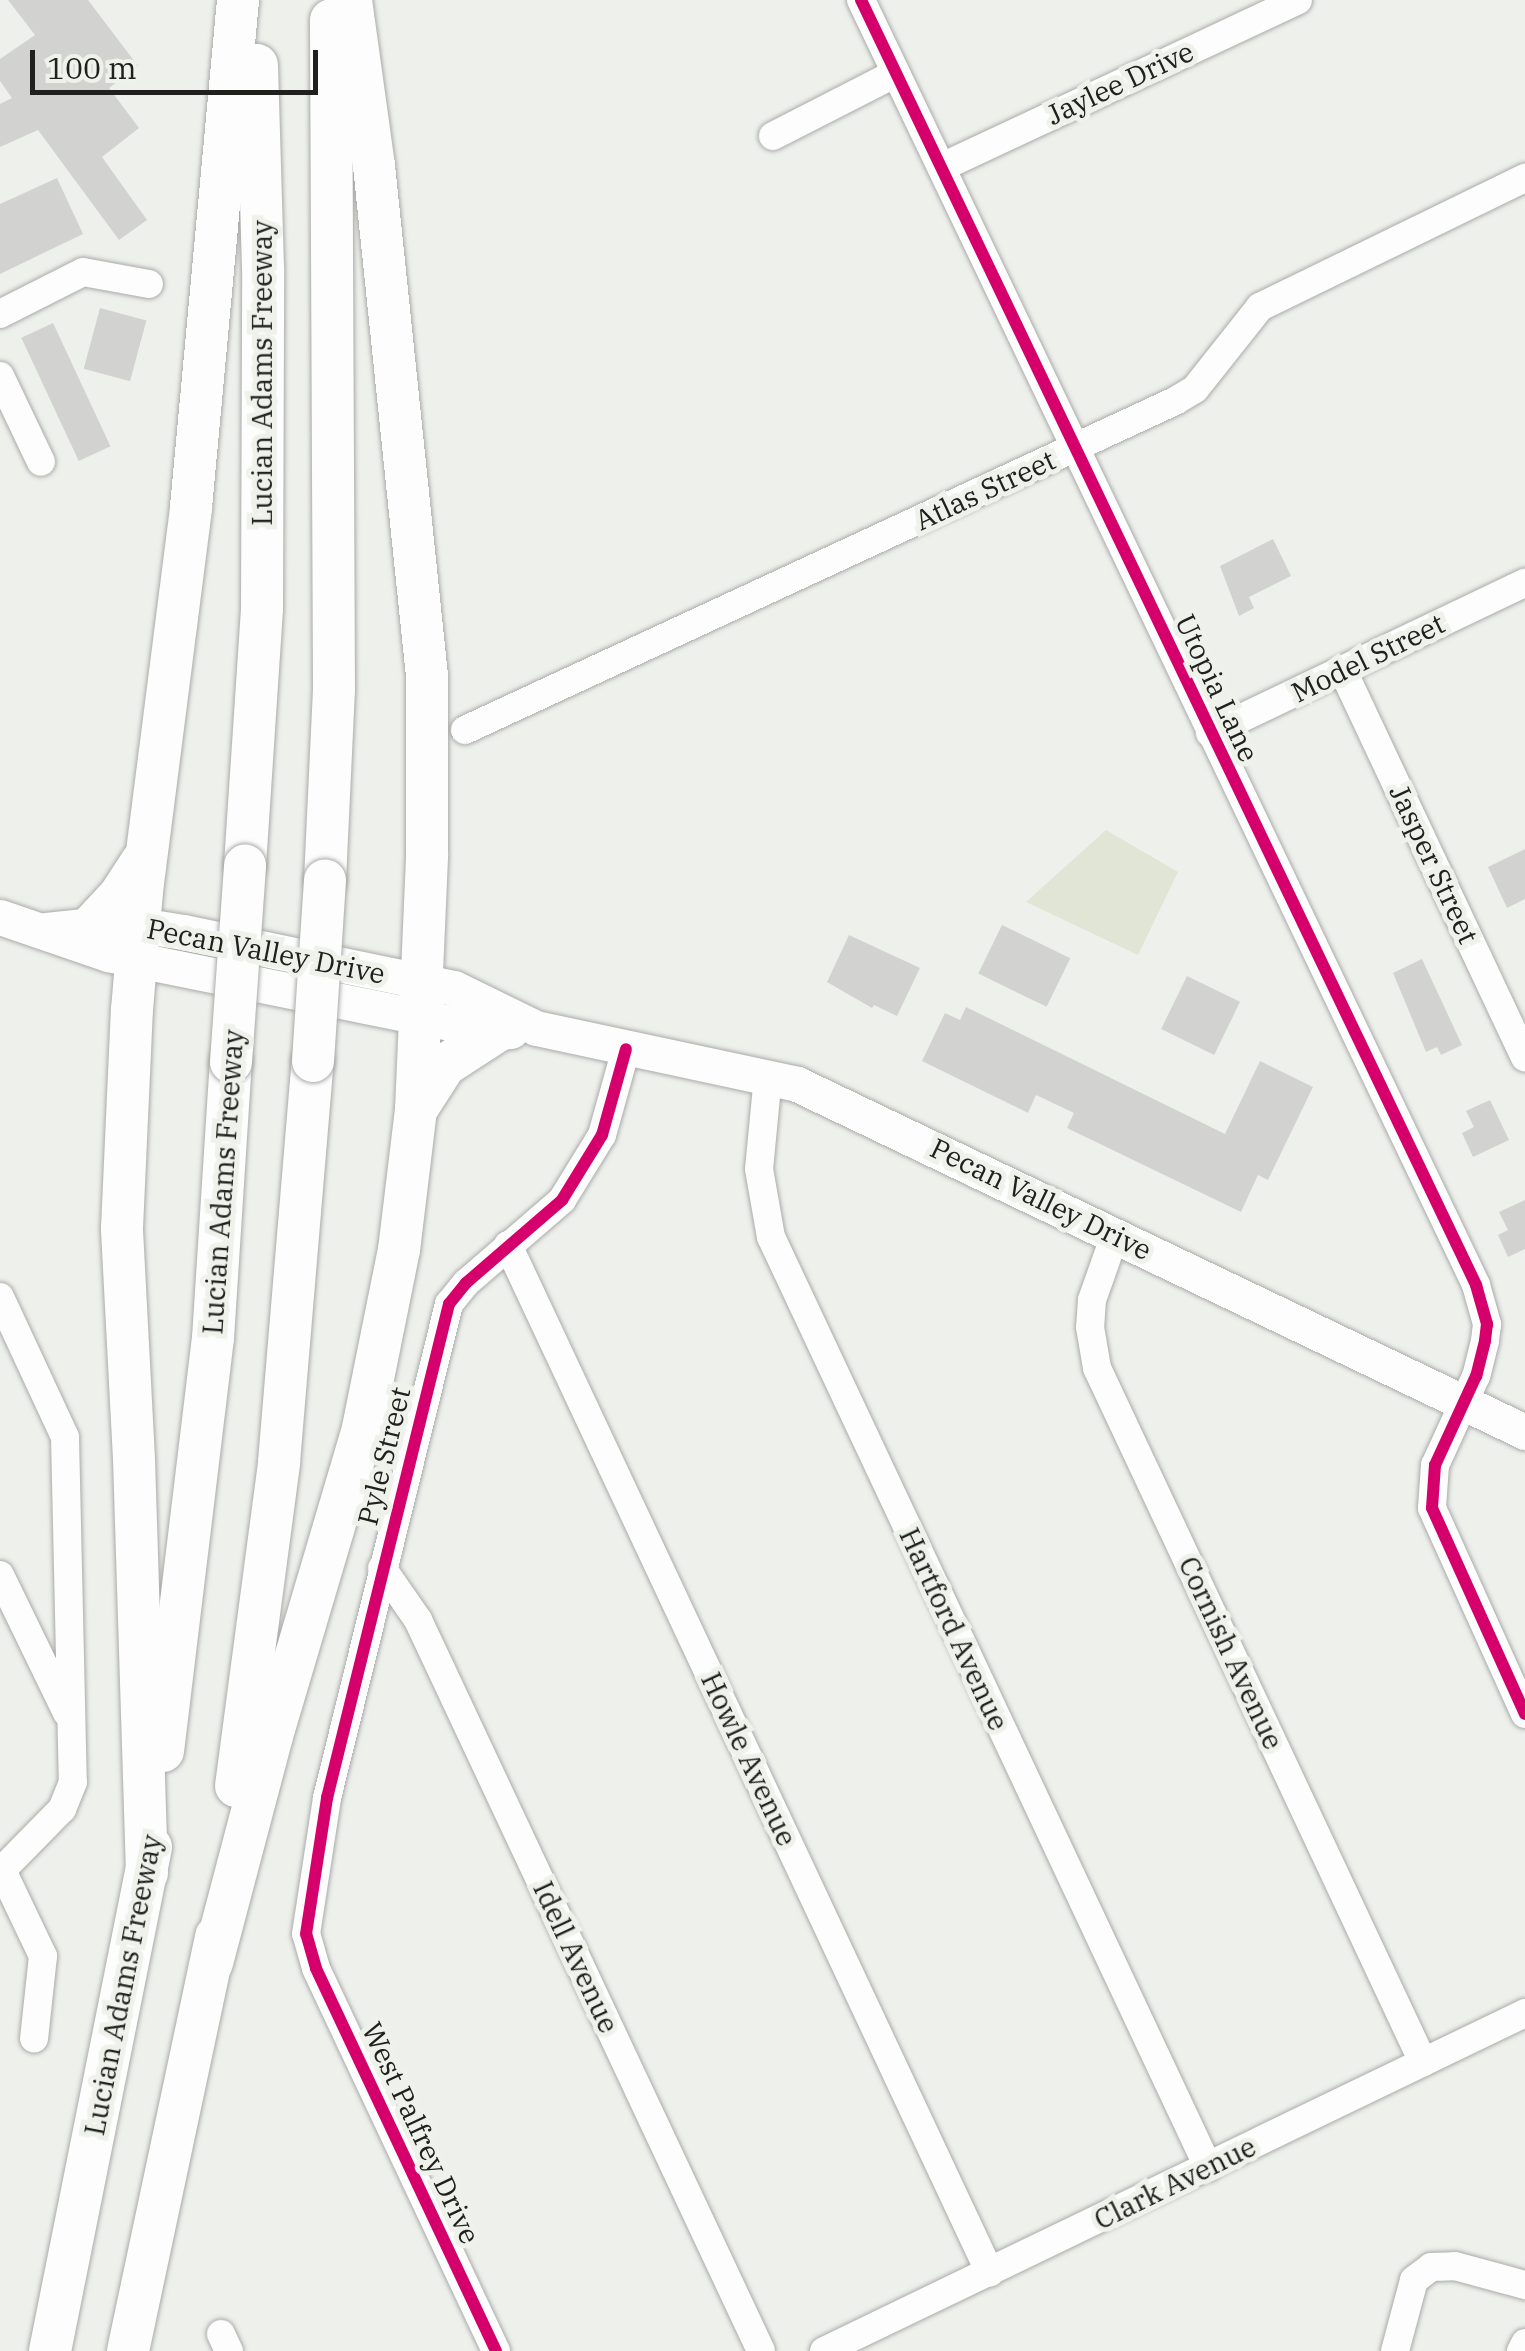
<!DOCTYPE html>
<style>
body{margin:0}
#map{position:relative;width:1525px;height:2351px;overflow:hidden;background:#eef0ec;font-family:"IBM Plex Serif",serif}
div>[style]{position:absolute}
.green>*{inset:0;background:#e0e5d5}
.building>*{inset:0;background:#d2d3d0;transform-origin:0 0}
.roads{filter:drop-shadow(0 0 2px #aaaba9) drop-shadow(0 0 2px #aaaba9)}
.minor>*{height:28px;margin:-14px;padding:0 14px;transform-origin:14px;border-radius:14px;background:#fcfdfc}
.major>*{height:35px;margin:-17.5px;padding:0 17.5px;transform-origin:17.5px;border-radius:17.5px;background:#fcfdfc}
.highway>*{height:42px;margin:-21px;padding:0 21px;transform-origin:21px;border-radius:21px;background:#fcfdfc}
.bridges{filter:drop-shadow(0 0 2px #aaaba9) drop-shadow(0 0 2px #aaaba9)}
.highway-bridge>*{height:42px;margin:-21px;padding:0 21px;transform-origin:21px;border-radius:21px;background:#fcfdfc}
.cycleway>*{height:12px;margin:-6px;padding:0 6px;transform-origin:6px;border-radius:6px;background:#d6006c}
span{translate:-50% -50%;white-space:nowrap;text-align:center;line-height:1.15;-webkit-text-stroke:10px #eff1eb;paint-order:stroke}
.street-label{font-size:28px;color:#20211f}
.scale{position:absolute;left:30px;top:50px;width:288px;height:45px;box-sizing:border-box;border:5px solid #20211f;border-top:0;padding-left:12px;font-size:30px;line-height:35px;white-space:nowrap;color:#20211f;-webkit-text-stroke:8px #eff1eb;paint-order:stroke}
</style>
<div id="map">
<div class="green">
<div style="clip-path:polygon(1106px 830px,1178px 872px,1138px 955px,1026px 902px)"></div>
</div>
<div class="building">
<div style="clip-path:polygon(8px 0,88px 0,138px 66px,109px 88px,139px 128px,102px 157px,147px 220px,119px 240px,38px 130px,0 147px,0 104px,12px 98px,0 81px,0 59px,35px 35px)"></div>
<div style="clip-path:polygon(57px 178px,83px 234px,0 274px,0 204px)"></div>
<div style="left:100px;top:308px;width:48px;height:63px;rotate:15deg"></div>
<div style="left:53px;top:323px;width:136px;height:35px;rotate:65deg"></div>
<div style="clip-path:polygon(1273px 539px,1291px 576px,1249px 597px,1254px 608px,1239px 616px,1220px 566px)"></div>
<div style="clip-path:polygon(1525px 849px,1525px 899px,1507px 908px,1488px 867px)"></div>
<div style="left:1002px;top:925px;width:76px;height:54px;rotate:26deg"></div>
<div style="clip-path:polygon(849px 935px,920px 968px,897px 1016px,874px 1005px,872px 1008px,827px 982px)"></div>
<div style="clip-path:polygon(1422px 959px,1462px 1045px,1441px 1055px,1437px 1047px,1426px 1052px,1393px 973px)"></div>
<div style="left:1187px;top:976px;width:59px;height:59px;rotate:26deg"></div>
<div style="clip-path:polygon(966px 1007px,1225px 1134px,1260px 1061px,1313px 1087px,1268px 1180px,1258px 1175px,1241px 1212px,1067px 1128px,1074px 1113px,1036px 1095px,1028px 1113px,922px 1061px,945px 1013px,960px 1020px)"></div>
<div style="clip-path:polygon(1490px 1100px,1509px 1140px,1473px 1157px,1462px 1133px,1474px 1127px,1466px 1111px)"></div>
<div style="clip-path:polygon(1525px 1200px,1525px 1249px,1508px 1257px,1498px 1235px,1508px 1230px,1499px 1212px)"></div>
</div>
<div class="roads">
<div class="minor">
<div style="left:861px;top:0;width:1425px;rotate:64.42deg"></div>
<div style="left:1476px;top:1285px;width:41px;rotate:74.2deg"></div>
<div style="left:1487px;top:1324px;width:17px;rotate:97deg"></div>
<div style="left:1485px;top:1341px;width:36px;rotate:104deg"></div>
<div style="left:1476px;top:1376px;width:98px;rotate:114.7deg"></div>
<div style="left:1435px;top:1465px;width:43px;rotate:94deg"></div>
<div style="left:1432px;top:1508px;width:226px;rotate:65.7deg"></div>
<div style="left:773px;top:136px;width:138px;rotate:-27.1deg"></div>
<div style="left:942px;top:167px;width:393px;rotate:-25.1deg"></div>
<div style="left:0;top:314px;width:93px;rotate:-26.8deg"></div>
<div style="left:83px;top:272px;width:67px;rotate:10.3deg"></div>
<div style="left:0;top:376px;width:95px;rotate:64.5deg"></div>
<div style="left:1343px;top:671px;width:427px;rotate:64.8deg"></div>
<div style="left:465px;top:730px;width:783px;rotate:-24.86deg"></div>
<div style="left:1175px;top:401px;width:23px;rotate:-31deg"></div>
<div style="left:1195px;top:389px;width:105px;rotate:-51.6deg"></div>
<div style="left:1260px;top:307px;width:295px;rotate:-26deg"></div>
<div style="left:1210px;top:733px;width:349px;rotate:-25.5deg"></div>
<div style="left:768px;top:1076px;width:93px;rotate:95.5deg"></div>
<div style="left:759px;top:1169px;width:69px;rotate:80deg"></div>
<div style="left:771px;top:1237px;width:1028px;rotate:64.83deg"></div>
<div style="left:1115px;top:1235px;width:69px;rotate:109.5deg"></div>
<div style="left:1092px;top:1300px;width:27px;rotate:94deg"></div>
<div style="left:1090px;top:1327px;width:42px;rotate:80.3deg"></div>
<div style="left:1097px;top:1368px;width:767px;rotate:64.84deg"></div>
<div style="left:508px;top:1245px;width:1135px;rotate:64.88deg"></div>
<div style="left:0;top:1297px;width:154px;rotate:65.1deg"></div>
<div style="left:65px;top:1437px;width:345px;rotate:88.7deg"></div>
<div style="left:73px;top:1782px;width:29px;rotate:112deg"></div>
<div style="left:62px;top:1809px;width:88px;rotate:134.5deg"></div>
<div style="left:382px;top:1568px;width:63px;rotate:55.3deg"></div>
<div style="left:418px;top:1620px;width:807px;rotate:64.86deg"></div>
<div style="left:0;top:1575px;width:153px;rotate:64.1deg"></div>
<div style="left:0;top:1866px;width:100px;rotate:64.5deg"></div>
<div style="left:43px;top:1956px;width:83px;rotate:96.2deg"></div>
<div style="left:221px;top:2334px;width:19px;rotate:65deg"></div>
<div style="left:496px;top:2351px;width:423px;rotate:-115.2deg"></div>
<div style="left:316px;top:1968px;width:35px;rotate:-106deg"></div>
<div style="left:306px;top:1934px;width:138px;rotate:-81.2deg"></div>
<div style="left:327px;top:1798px;width:509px;rotate:-76.13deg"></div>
<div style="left:449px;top:1304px;width:27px;rotate:-51deg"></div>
<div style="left:466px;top:1283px;width:127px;rotate:-40.8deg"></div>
<div style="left:562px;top:1200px;width:76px;rotate:-58.4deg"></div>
<div style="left:602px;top:1135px;width:89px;rotate:-74.4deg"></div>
<div style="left:824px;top:2351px;width:778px;rotate:-25.74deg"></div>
<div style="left:1395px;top:2351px;width:73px;rotate:-75deg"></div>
<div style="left:1414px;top:2280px;width:21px;rotate:-37deg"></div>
<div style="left:1431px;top:2267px;width:24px;rotate:-2deg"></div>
<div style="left:1455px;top:2266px;width:73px;rotate:15.2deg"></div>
<div style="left:1521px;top:2351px;width:9px;rotate:-63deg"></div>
</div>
<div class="major">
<div style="left:0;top:917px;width:114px;rotate:18.9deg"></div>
<div style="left:108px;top:954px;width:396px;rotate:11.4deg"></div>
<div style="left:496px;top:1032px;width:15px;rotate:-4deg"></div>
<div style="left:46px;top:930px;width:75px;rotate:-6.1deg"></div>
<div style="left:121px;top:922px;width:63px;rotate:9.2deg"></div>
<div style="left:183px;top:932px;width:277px;rotate:11.7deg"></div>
<div style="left:454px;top:988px;width:91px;rotate:26deg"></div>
<div style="left:536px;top:1028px;width:267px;rotate:12.1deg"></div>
<div style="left:797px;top:1084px;width:807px;rotate:25.55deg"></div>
</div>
<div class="highway">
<div style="left:245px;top:865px;width:257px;rotate:-86.2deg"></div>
<div style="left:262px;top:609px;width:341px;rotate:-89.8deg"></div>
<div style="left:263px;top:268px;width:203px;rotate:-91.7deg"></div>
<div style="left:325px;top:880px;width:190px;rotate:-87.3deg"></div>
<div style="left:334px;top:690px;width:670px;rotate:-90.26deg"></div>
<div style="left:93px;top:924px;width:40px;rotate:-47deg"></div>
<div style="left:120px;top:895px;width:40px;rotate:-57.1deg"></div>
<div style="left:416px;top:1110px;width:54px;rotate:-57.2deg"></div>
<div style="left:445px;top:1065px;width:61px;rotate:-32.9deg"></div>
<div style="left:163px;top:1751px;width:416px;rotate:-83.1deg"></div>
<div style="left:213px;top:1338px;width:277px;rotate:-86.3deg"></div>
<div style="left:236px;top:1786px;width:327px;rotate:-82.4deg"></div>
<div style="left:279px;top:1462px;width:402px;rotate:-85.2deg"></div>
<div style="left:147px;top:1873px;width:414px;rotate:-91.8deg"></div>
<div style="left:134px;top:1459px;width:231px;rotate:-93deg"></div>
<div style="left:122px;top:1228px;width:218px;rotate:-87.4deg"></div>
<div style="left:132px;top:1010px;width:119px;rotate:-85.2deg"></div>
<div style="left:142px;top:891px;width:387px;rotate:-82.7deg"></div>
<div style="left:191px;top:507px;width:509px;rotate:-84.7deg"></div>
<div style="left:212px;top:1963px;width:235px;rotate:-75.2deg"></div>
<div style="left:272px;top:1736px;width:321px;rotate:-73.5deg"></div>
<div style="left:363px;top:1428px;width:182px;rotate:-78.6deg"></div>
<div style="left:399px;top:1250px;width:141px;rotate:-83.1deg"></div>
<div style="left:416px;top:1110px;width:257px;rotate:-87.5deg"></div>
<div style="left:427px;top:853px;width:177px;rotate:-90deg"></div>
<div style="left:427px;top:676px;width:513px;rotate:-95.93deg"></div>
<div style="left:374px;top:166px;width:168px;rotate:-97.9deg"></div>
<div style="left:50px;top:2351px;width:514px;rotate:-78.67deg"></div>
<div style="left:128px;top:2351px;width:424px;rotate:-78deg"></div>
</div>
</div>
<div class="bridges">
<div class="highway-bridge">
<div style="left:313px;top:1061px;width:181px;rotate:-86.2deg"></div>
<div style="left:231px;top:1062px;width:197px;rotate:-85.9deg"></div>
</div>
</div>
<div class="cycleway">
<div style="left:861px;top:0;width:1425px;rotate:64.42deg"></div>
<div style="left:1476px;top:1285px;width:41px;rotate:74.2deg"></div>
<div style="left:1487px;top:1324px;width:17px;rotate:97deg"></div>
<div style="left:1485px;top:1341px;width:36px;rotate:104deg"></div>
<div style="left:1476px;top:1376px;width:98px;rotate:114.7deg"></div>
<div style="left:1435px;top:1465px;width:43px;rotate:94deg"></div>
<div style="left:1432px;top:1508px;width:226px;rotate:65.7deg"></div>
<div style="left:496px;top:2351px;width:423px;rotate:-115.2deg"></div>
<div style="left:316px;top:1968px;width:35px;rotate:-106deg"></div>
<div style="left:306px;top:1934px;width:138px;rotate:-81.2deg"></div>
<div style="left:327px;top:1798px;width:509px;rotate:-76.13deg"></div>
<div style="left:449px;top:1304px;width:27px;rotate:-51deg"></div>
<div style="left:466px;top:1283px;width:127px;rotate:-40.8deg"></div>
<div style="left:562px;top:1200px;width:76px;rotate:-58.4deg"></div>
<div style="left:602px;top:1135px;width:89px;rotate:-74.4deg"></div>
</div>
<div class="street-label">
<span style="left:1120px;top:83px;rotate:-25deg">Jaylee Drive</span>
<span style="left:262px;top:373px;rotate:-90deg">Lucian Adams Freeway</span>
<span style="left:985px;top:490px;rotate:-25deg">Atlas Street</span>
<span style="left:1368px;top:658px;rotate:-26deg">Model Street</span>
<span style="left:1217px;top:688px;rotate:65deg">Utopia Lane</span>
<span style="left:1434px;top:864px;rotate:65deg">Jasper Street</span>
<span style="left:266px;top:951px;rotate:11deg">Pecan Valley Drive</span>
<span style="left:223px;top:1182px;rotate:-86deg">Lucian Adams Freeway</span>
<span style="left:1041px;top:1199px;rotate:26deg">Pecan Valley Drive</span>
<span style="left:384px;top:1456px;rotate:-76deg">Pyle Street</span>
<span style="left:954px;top:1629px;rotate:65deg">Hartford Avenue</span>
<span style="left:1231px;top:1653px;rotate:65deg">Cornish Avenue</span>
<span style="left:749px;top:1759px;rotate:65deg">Howle Avenue</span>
<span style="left:576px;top:1957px;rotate:65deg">Idell Avenue</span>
<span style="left:123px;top:1985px;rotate:-79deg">Lucian Adams Freeway</span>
<span style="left:421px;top:2133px;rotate:65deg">West Palfrey Drive</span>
<span style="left:1175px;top:2183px;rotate:-26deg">Clark Avenue</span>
</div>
<div class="scale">100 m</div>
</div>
